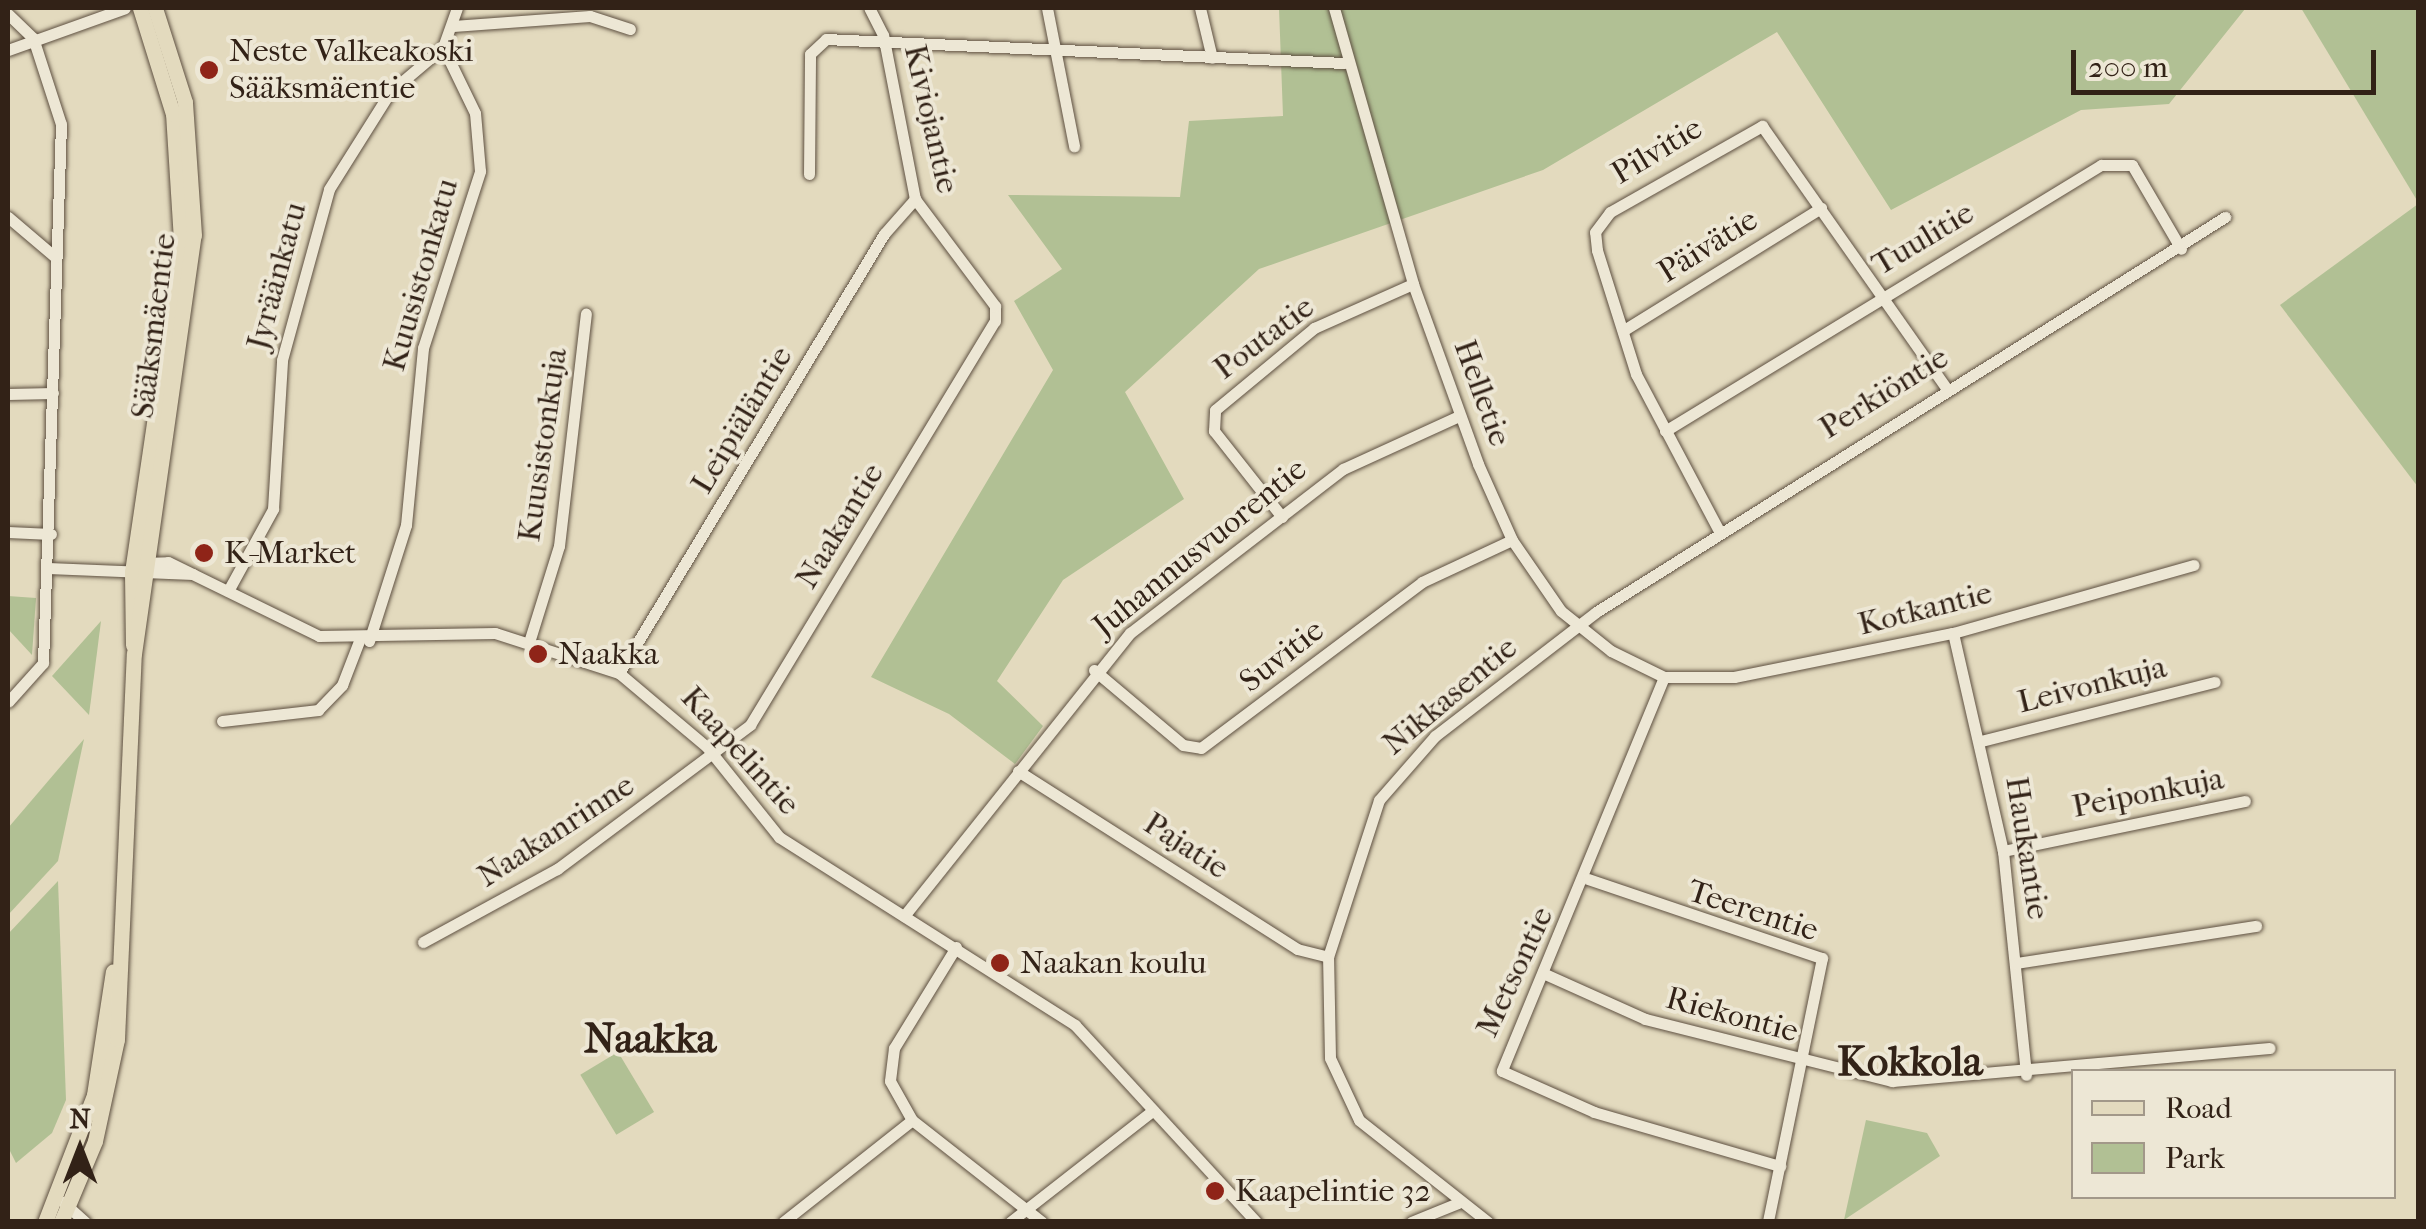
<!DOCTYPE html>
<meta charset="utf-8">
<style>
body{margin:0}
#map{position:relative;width:2426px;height:1229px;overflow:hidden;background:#e3dabe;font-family:"IM FELL French Canon",serif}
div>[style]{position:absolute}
.green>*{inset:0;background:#b1c094;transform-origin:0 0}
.roads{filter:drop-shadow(0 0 2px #5e5041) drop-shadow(0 0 2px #5e5041)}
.minor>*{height:11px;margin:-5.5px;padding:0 5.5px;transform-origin:5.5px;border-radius:5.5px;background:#ede7d5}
.major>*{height:15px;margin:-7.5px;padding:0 7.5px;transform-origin:7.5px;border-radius:7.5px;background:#e3dabe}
.dots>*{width:28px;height:28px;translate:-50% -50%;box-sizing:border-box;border:5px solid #ede7d5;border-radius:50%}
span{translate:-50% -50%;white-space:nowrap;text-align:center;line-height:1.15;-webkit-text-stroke:8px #ede7d5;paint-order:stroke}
.poi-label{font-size:32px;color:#322217}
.left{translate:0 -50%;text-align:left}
.street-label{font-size:32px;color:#322217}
.district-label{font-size:42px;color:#322217;font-weight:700}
.frame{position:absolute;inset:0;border:10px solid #322217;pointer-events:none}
.legend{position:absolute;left:2071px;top:1069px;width:325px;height:130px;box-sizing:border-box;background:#ede7d5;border:2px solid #a29889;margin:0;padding:12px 18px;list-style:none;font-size:30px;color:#322217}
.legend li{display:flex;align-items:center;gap:20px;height:50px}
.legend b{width:50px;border:2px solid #a29889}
.north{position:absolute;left:30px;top:1099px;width:100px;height:100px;-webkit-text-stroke:8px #ede7d5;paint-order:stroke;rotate:0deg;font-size:28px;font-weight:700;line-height:40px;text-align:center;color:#322217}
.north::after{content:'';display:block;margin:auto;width:35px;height:45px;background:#322217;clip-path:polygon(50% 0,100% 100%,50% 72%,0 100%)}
.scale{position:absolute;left:2071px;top:50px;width:305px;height:45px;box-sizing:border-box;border:5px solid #322217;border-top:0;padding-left:12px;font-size:30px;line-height:35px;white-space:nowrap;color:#322217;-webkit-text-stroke:8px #ede7d5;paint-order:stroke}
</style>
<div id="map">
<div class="green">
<div style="clip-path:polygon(1279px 8px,2245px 8px,2245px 9px,2169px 104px,2081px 110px,1891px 210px,1777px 32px,1543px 170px,1259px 269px,1125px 392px,1184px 499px,1063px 580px,997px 681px,1043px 726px,1015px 764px,949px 714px,871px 677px,1053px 370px,1014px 301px,1062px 269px,1008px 195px,1180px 197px,1189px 121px,1283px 116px)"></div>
<div style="clip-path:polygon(2301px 8px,2418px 8px,2418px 202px)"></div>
<div style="clip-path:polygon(2418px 204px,2418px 487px,2280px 305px)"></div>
<div style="clip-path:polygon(8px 596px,36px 598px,32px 655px,8px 629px)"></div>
<div style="clip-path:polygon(101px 621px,89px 715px,52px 676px)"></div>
<div style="clip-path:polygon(84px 739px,58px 861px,8px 915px,8px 828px)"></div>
<div style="clip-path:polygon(58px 881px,66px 1100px,52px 1133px,16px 1163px,8px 1147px,8px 934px)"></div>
<div style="left:618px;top:1052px;width:70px;height:44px;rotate:59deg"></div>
<div style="clip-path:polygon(1866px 1120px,1927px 1133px,1940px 1156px,1844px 1220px)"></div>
</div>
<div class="roads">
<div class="minor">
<div style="left:1047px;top:8px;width:141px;rotate:78.9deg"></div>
<div style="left:1200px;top:8px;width:51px;rotate:76.5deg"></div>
<div style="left:1334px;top:8px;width:287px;rotate:74deg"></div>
<div style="left:1413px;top:284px;width:191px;rotate:70.1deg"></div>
<div style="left:1478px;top:464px;width:83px;rotate:65.9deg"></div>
<div style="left:1512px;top:540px;width:86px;rotate:55.4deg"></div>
<div style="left:1561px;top:611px;width:64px;rotate:38.7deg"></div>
<div style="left:1611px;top:651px;width:59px;rotate:26.1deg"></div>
<div style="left:1664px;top:677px;width:70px"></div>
<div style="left:1734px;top:677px;width:223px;rotate:-11.4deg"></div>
<div style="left:1953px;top:633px;width:250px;rotate:-15.8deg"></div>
<div style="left:8px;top:14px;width:35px;rotate:44deg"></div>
<div style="left:33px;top:38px;width:90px;rotate:72deg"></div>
<div style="left:61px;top:124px;width:539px;rotate:91.91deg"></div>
<div style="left:43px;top:663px;width:52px;rotate:131.9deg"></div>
<div style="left:453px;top:26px;width:137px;rotate:-4.2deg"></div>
<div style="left:590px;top:16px;width:42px;rotate:18deg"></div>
<div style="left:8px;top:50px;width:124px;rotate:-19.7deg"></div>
<div style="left:809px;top:174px;width:120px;rotate:-89.5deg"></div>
<div style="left:810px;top:54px;width:22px;rotate:-43deg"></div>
<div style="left:826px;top:39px;width:519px;rotate:2.65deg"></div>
<div style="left:8px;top:217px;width:62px;rotate:40.4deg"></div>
<div style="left:1624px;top:330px;width:232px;rotate:-31.8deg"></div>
<div style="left:8px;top:394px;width:45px;rotate:-1.3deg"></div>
<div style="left:1665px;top:431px;width:511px;rotate:-31.39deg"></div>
<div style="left:2101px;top:165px;width:31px"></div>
<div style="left:2132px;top:165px;width:97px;rotate:59.7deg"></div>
<div style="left:1282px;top:517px;width:110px;rotate:-128.3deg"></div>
<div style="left:1214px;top:431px;width:21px;rotate:-87deg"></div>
<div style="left:1215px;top:410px;width:129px;rotate:-39.6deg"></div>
<div style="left:1314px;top:328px;width:108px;rotate:-24deg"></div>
<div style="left:1718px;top:529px;width:175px;rotate:-117.9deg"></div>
<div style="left:1636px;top:374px;width:130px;rotate:-107.5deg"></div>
<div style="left:1597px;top:250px;width:18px;rotate:-96deg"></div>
<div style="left:1595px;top:232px;width:25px;rotate:-53deg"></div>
<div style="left:1610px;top:212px;width:175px;rotate:-29.5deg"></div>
<div style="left:1762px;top:126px;width:318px;rotate:54.9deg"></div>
<div style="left:8px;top:532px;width:43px;rotate:2.7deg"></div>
<div style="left:143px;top:563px;width:25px;rotate:-2deg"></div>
<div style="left:168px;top:562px;width:168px;rotate:26.1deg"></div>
<div style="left:319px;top:636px;width:176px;rotate:-1deg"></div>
<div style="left:495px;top:633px;width:130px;rotate:17.9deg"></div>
<div style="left:619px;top:673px;width:115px;rotate:40.1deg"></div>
<div style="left:707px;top:747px;width:115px;rotate:51.3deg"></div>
<div style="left:779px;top:837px;width:351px;rotate:32.4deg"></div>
<div style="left:1075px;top:1025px;width:268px;rotate:47.4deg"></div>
<div style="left:48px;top:568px;width:145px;rotate:2.4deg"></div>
<div style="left:228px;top:591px;width:94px;rotate:-61.2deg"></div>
<div style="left:273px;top:509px;width:149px;rotate:-86.5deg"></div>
<div style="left:282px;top:360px;width:177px;rotate:-74.6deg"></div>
<div style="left:329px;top:189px;width:115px;rotate:-57.8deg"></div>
<div style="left:390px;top:92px;width:70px;rotate:-40.3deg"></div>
<div style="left:443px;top:47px;width:41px;rotate:-70.3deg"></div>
<div style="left:1953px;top:633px;width:224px;rotate:77.1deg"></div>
<div style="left:2003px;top:851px;width:225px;rotate:84.1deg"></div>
<div style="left:530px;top:639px;width:97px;rotate:-72.7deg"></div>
<div style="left:559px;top:546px;width:234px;rotate:-83.4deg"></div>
<div style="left:369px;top:641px;width:122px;rotate:-72.3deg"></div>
<div style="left:406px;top:525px;width:178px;rotate:-84.5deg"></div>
<div style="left:423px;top:348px;width:186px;rotate:-72.1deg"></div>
<div style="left:480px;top:171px;width:58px;rotate:-94.9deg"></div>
<div style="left:475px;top:113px;width:73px;rotate:-115.9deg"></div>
<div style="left:1094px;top:670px;width:116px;rotate:40.1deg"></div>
<div style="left:1183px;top:745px;width:18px;rotate:9deg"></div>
<div style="left:1201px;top:748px;width:276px;rotate:-36.9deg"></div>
<div style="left:1422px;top:582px;width:99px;rotate:-25deg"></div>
<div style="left:619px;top:673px;width:513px;rotate:-58.88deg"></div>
<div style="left:884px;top:234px;width:47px;rotate:-48.5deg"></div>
<div style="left:1664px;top:677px;width:426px;rotate:112.4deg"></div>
<div style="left:1502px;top:1071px;width:101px;rotate:24deg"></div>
<div style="left:1594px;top:1112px;width:194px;rotate:16.2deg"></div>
<div style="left:222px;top:721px;width:97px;rotate:-6.5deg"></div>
<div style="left:318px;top:710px;width:35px;rotate:-46deg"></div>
<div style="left:342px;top:685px;width:47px;rotate:-68.9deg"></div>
<div style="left:1981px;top:741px;width:241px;rotate:-14.2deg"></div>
<div style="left:1018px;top:771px;width:331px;rotate:32.5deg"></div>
<div style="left:1297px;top:949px;width:32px;rotate:14deg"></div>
<div style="left:2003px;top:851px;width:247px;rotate:-11.7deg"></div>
<div style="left:1588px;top:879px;width:247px;rotate:18.7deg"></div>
<div style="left:1822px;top:958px;width:269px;rotate:101.6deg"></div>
<div style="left:904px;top:916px;width:362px;rotate:-51.4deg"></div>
<div style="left:1130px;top:633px;width:269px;rotate:-37.6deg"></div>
<div style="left:1343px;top:469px;width:128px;rotate:-24.6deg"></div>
<div style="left:423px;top:942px;width:153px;rotate:-28.6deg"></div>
<div style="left:557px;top:869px;width:241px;rotate:-36.7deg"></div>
<div style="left:750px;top:725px;width:472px;rotate:-58.8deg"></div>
<div style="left:995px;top:321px;width:15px;rotate:-90deg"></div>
<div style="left:995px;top:306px;width:134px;rotate:-126.8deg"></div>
<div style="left:915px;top:199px;width:167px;rotate:-101deg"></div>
<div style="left:883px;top:35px;width:30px;rotate:-117deg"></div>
<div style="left:956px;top:947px;width:119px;rotate:121.5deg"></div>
<div style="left:894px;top:1048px;width:33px;rotate:97deg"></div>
<div style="left:890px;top:1081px;width:45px;rotate:60.6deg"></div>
<div style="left:912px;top:1120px;width:165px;rotate:38.1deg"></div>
<div style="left:2016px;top:963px;width:243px;rotate:-8.8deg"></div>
<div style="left:1545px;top:974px;width:110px;rotate:24.2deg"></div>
<div style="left:1645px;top:1019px;width:255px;rotate:14.1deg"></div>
<div style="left:1892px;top:1081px;width:379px;rotate:-5deg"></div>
<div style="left:63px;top:1202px;width:30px;rotate:42deg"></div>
<div style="left:783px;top:1222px;width:164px;rotate:-38.3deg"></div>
<div style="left:1010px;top:1222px;width:179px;rotate:-38deg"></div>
<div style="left:1411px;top:1222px;width:51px;rotate:-22deg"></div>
<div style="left:1488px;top:1222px;width:164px;rotate:-141.7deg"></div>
<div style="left:1359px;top:1120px;width:68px;rotate:-115.1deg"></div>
<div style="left:1330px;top:1058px;width:101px;rotate:-91.1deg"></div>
<div style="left:1328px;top:957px;width:165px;rotate:-72deg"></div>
<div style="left:1379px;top:800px;width:85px;rotate:-48.8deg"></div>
<div style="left:1435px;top:736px;width:203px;rotate:-37.6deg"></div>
<div style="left:1596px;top:612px;width:743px;rotate:-32.13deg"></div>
</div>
<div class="major">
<div style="left:133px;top:645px;width:73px;rotate:-90.8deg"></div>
<div style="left:132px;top:572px;width:336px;rotate:-81.6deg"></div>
<div style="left:181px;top:240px;width:126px;rotate:-93.6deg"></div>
<div style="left:173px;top:114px;width:111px;rotate:-107.3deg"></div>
<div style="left:45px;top:1222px;width:136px;rotate:-68.9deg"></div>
<div style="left:94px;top:1095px;width:125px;rotate:-81.3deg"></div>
<div style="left:61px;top:1222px;width:88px;rotate:-67.2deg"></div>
<div style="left:95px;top:1141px;width:104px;rotate:-77.8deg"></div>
<div style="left:117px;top:1039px;width:385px;rotate:-87.5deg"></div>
<div style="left:134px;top:654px;width:423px;rotate:-81.9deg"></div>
<div style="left:194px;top:235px;width:133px;rotate:-93.9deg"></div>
<div style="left:185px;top:102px;width:99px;rotate:-107.7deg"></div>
</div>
</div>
<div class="dots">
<div style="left:209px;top:70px;background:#8f2418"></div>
<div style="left:204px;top:553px;background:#8f2418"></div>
<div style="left:538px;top:654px;background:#8f2418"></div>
<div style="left:1000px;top:963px;background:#8f2418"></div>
<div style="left:1215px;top:1191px;background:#8f2418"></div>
</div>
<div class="poi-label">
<span class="left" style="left:229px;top:70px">Neste Valkeakoski<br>Sääksmäentie</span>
<span class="left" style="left:224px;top:553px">K-Market</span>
<span class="left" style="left:558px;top:654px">Naakka</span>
<span class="left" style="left:1020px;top:963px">Naakan koulu</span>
<span class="left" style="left:1235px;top:1191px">Kaapelintie 32</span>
</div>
<div class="street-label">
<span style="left:931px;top:119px;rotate:77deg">Kiviojantie</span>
<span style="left:1657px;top:151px;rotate:-31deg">Pilvitie</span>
<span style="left:1923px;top:239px;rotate:-31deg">Tuulitie</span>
<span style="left:1708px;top:246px;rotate:-32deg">Päivätie</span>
<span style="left:421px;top:275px;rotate:-74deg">Kuusistonkatu</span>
<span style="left:277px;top:276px;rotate:-75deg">Jyräänkatu</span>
<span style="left:154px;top:326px;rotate:-83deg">Sääksmäentie</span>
<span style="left:1264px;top:338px;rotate:-37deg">Poutatie</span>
<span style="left:1482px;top:393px;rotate:70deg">Helletie</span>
<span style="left:1884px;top:393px;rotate:-32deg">Perkiöntie</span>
<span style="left:742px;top:420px;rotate:-59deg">Leipiäläntie</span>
<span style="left:543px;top:445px;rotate:-82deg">Kuusistonkuja</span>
<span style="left:840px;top:526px;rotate:-59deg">Naakantie</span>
<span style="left:1200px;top:548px;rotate:-39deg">Juhannusvuorentie</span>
<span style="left:1925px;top:609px;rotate:-14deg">Kotkantie</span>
<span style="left:1282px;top:656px;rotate:-38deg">Suvitie</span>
<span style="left:2092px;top:685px;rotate:-14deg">Leivonkuja</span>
<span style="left:1450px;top:696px;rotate:-40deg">Nikkasentie</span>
<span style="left:740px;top:751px;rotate:48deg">Kaapelintie</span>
<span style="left:2148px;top:793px;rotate:-11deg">Peiponkuja</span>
<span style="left:556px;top:831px;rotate:-33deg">Naakanrinne</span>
<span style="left:1186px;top:846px;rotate:33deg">Pajatie</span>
<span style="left:2027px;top:848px;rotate:81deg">Haukantie</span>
<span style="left:1753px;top:911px;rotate:18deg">Teerentie</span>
<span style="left:1515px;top:972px;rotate:-65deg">Metsontie</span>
<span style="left:1732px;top:1015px;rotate:15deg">Riekontie</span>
</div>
<div class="district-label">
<span style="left:650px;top:1039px">Naakka</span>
<span style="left:1910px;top:1062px">Kokkola</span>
</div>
<div class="frame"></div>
<ul class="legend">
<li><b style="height:12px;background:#e3dabe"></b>Road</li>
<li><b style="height:28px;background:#b1c094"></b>Park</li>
</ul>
<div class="north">N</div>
<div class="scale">200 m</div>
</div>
